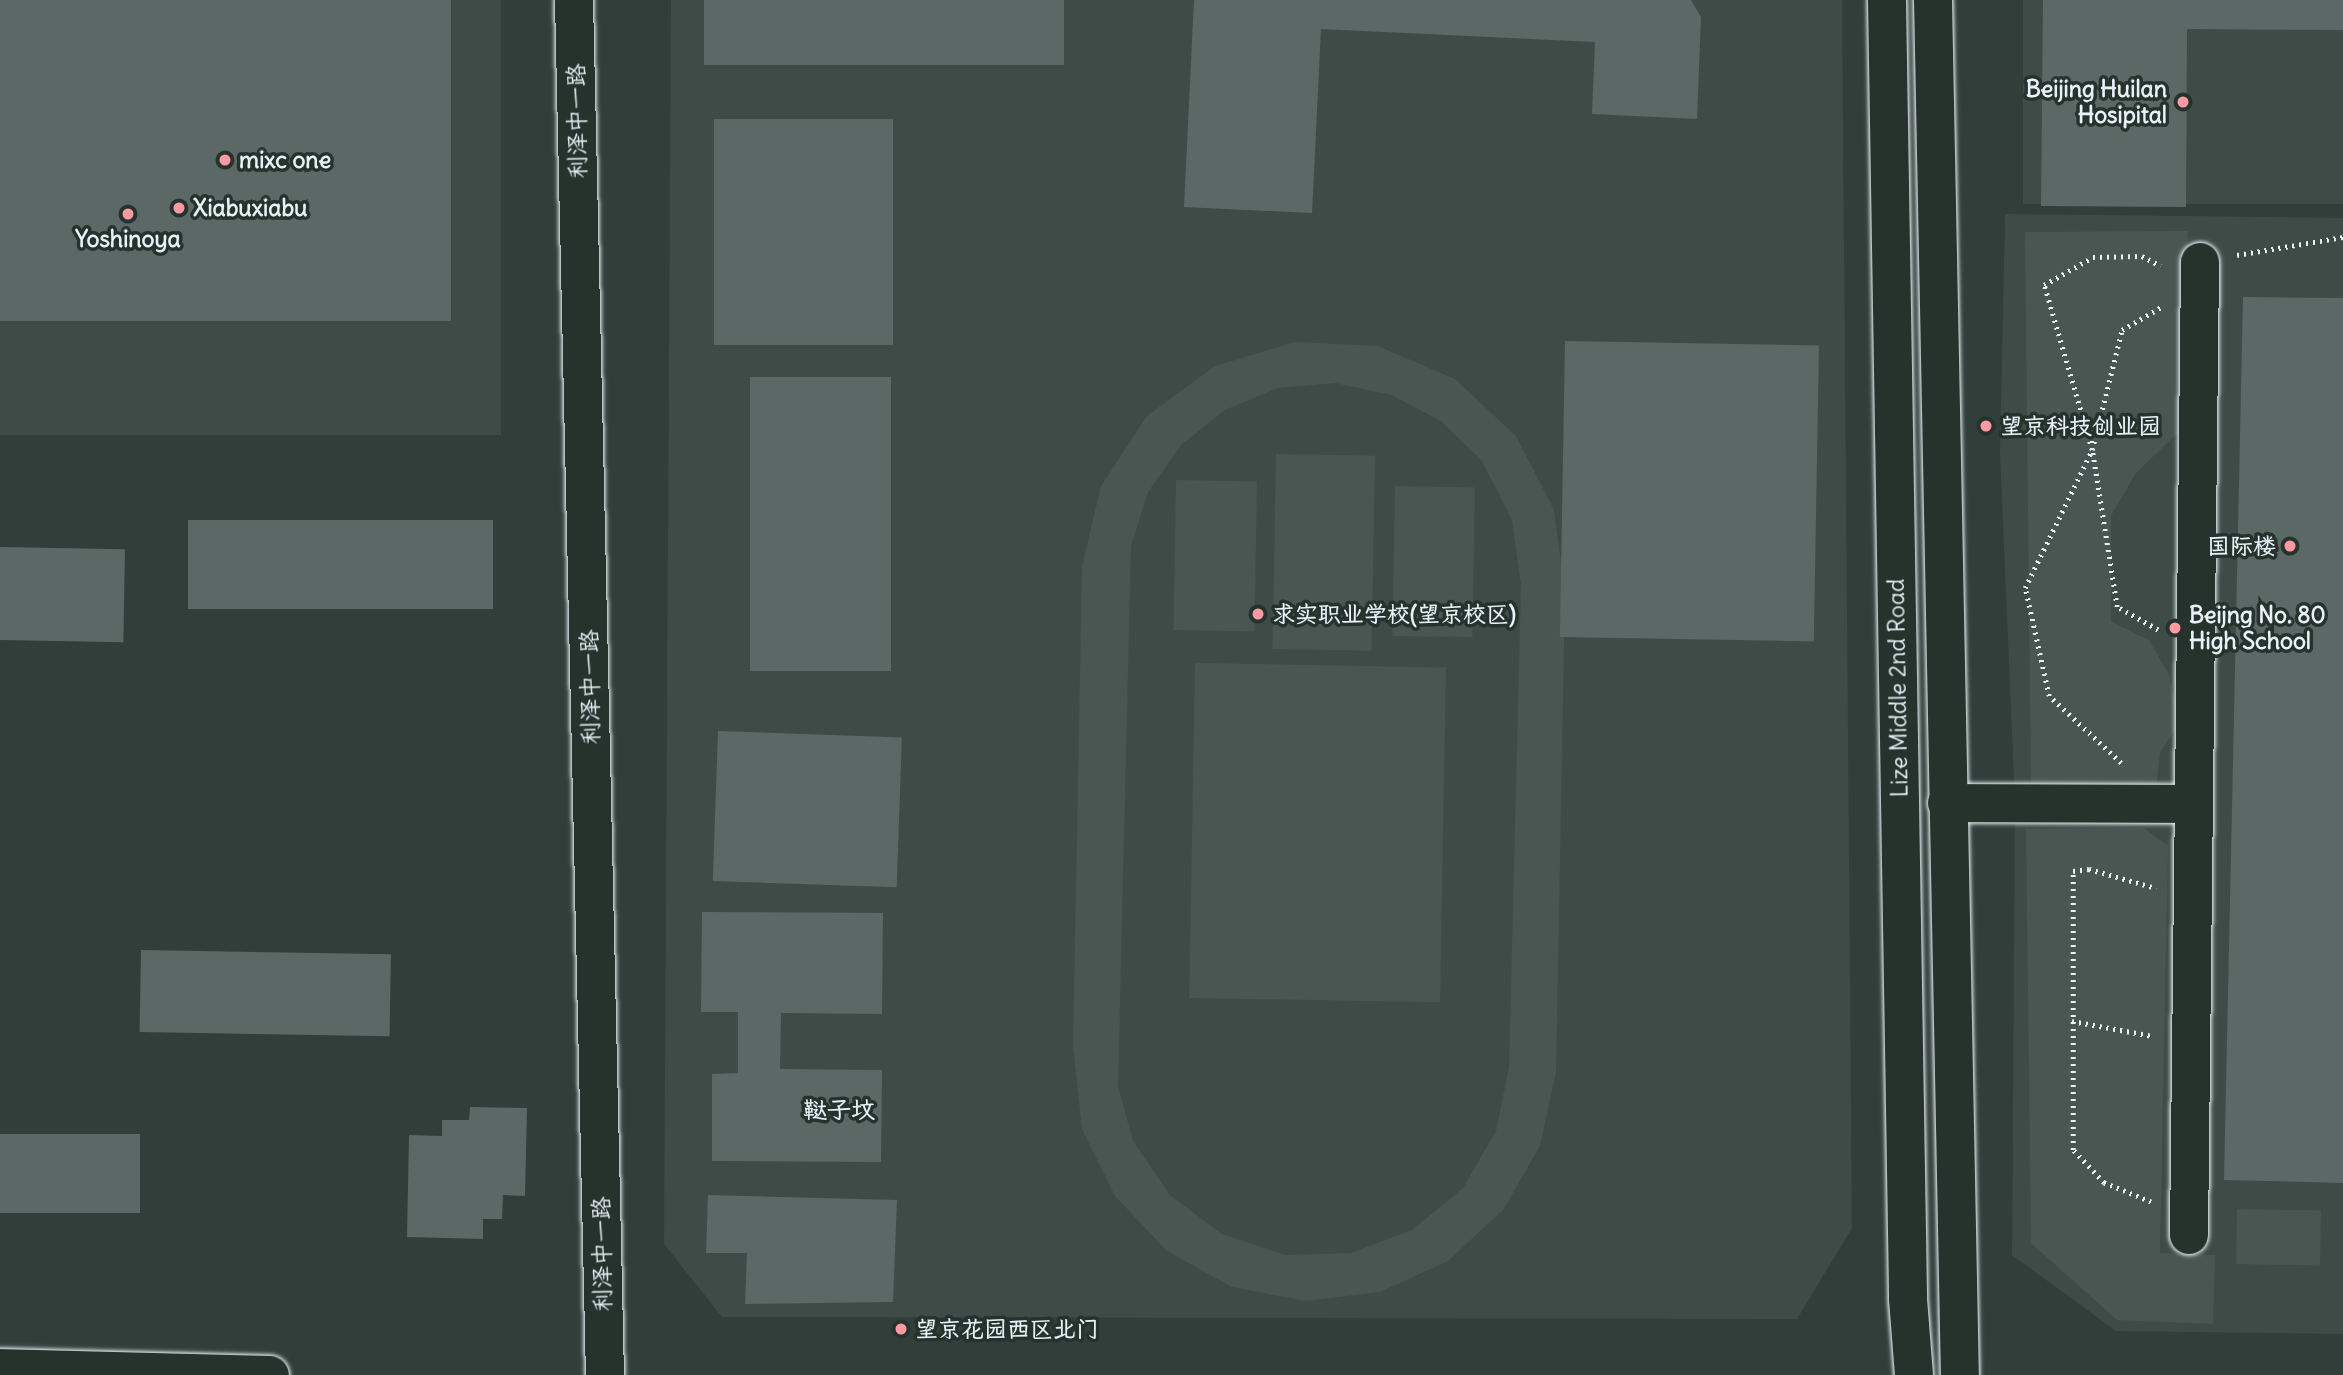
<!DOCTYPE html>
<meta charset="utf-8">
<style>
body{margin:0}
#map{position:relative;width:2343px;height:1375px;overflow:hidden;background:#323e39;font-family:Delius,"LXGW WenKai TC",sans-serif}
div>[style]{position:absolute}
.built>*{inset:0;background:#3f4b46;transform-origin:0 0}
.green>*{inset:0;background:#495651;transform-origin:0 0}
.building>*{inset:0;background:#5c6865;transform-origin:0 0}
.path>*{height:4.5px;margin-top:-2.25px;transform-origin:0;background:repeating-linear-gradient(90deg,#e8f1f8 0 2px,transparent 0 7px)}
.roads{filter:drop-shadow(0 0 2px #e8f1f8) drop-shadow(0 0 2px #e8f1f8)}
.minor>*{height:38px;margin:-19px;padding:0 19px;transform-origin:19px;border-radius:19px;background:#26332d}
.dots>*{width:19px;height:19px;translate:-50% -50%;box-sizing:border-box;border:4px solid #26332d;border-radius:50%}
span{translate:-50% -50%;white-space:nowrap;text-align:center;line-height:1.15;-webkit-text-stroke:7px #26332d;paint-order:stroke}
.poi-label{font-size:23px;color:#e8f1f8;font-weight:700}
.right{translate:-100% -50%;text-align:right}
.left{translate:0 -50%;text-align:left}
.street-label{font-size:23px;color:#e8f1f8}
.neighbourhood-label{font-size:24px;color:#e8f1f8;font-weight:700}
</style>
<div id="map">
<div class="built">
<div style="left:0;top:0;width:501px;height:435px"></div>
<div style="clip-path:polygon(671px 0,1842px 0,1852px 1228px,1797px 1319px,722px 1317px,664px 1244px)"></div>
<div style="left:2023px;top:0;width:320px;height:204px"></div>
<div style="clip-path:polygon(2005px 214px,2343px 218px,2343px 1334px,2116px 1331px,2012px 1255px,2015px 803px,2000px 453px)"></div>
</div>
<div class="green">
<div style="clip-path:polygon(2188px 231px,2184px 427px,2136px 473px,2111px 516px,2111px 622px,2149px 640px,2169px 675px,2180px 722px,2160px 753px,2156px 792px,2031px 791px,2025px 232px)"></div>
<div style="clip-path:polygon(evenodd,1295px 342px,1378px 346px,1455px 379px,1516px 436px,1554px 510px,1565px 593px,1556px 1072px,1540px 1146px,1503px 1210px,1448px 1261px,1380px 1292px,1306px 1301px,1232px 1287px,1167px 1251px,1115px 1196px,1082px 1129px,1073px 1046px,1082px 566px,1101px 486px,1147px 416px,1215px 366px,1295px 342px,1335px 383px,1391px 395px,1441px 421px,1482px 461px,1512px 520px,1521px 585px,1509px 1067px,1496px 1131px,1463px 1188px,1412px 1230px,1351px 1253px,1285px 1255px,1222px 1234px,1170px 1195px,1133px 1141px,1118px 1086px,1131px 546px,1148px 492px,1181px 445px,1225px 410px,1278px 388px,1335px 383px)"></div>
<div style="left:1276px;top:454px;width:99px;height:195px;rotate:1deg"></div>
<div style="left:1176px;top:480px;width:81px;height:150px;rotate:1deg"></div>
<div style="left:1395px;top:486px;width:80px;height:150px;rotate:1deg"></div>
<div style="left:1195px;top:663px;width:251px;height:335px;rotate:1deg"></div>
<div style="clip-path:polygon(2144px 828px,2168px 846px,2160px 1253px,2215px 1255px,2213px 1324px,2117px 1320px,2031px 1243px,2026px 829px)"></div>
<div style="left:2237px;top:1209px;width:84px;height:55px;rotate:1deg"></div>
</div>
<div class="building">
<div style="left:0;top:0;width:451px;height:321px"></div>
<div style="left:704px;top:0;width:360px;height:65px"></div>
<div style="clip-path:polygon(1194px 0,1691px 0,1701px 17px,1697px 119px,1592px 114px,1595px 42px,1321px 29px,1312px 213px,1184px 207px)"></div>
<div style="clip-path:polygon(2043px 0,2343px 0,2343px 30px,2187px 29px,2186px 207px,2041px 206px)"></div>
<div style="left:893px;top:119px;width:226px;height:179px;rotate:90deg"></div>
<div style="clip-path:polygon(2243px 297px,2343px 298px,2343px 1183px,2224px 1180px)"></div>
<div style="left:1565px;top:341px;width:254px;height:296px;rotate:1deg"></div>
<div style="left:750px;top:377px;width:141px;height:294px"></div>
<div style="left:493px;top:520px;width:89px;height:305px;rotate:90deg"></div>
<div style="left:0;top:547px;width:125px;height:93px;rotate:1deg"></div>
<div style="left:718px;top:731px;width:184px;height:150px;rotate:2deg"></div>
<div style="clip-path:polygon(702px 912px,883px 913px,882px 1014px,781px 1013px,780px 1069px,882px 1070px,881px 1162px,712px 1161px,712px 1074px,738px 1073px,738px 1012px,701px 1012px)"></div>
<div style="left:141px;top:950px;width:250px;height:82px;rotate:1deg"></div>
<div style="clip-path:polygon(470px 1107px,527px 1108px,525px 1196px,503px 1195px,502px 1219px,483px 1219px,483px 1239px,407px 1237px,409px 1135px,442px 1136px,442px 1120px,469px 1120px)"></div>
<div style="left:0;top:1134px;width:140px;height:79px"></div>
<div style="clip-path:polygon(708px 1195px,897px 1200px,893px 1302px,745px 1304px,747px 1253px,706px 1253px)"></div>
</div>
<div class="path">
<div style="left:2237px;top:255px;width:108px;rotate:-9.6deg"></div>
<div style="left:2158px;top:630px;width:47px;rotate:-150.7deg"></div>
<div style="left:2117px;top:607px;width:159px;rotate:-99deg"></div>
<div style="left:2092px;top:450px;width:172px;rotate:-106.2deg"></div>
<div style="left:2044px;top:285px;width:56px;rotate:-29.7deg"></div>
<div style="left:2093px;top:257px;width:49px;rotate:-1.2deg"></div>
<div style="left:2142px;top:256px;width:21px;rotate:28deg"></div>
<div style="left:2121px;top:763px;width:98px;rotate:-137.1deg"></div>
<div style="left:2049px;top:696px;width:111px;rotate:-102.5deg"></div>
<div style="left:2025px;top:588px;width:153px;rotate:-64.1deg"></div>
<div style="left:2092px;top:450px;width:124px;rotate:-76deg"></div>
<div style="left:2122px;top:330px;width:48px;rotate:-30.3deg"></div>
<div style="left:2072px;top:1021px;width:82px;rotate:10.5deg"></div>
<div style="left:2151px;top:1202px;width:51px;rotate:-158deg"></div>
<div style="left:2104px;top:1183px;width:45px;rotate:-133.2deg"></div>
<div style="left:2073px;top:1150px;width:279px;rotate:-90deg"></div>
<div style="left:2073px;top:871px;width:16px;rotate:-7deg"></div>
<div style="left:2089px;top:869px;width:70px;rotate:15.8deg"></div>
</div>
<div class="roads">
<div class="minor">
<div style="left:574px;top:0;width:1375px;rotate:88.71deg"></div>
<div style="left:1887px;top:0;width:1299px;rotate:89.07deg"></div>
<div style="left:1908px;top:1299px;width:76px;rotate:85.5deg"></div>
<div style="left:1933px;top:0;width:1375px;rotate:88.88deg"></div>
<div style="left:1947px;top:803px;width:247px;rotate:0.2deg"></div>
<div style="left:2189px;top:1235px;width:973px;rotate:-89.35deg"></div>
<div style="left:0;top:1368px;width:270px;rotate:1.5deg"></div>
</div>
</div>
<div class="dots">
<div style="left:2183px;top:102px;background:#ff9aa2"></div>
<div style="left:225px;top:160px;background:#ff9aa2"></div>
<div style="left:179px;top:208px;background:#ff9aa2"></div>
<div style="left:128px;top:214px;background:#ff9aa2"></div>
<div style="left:1986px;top:426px;background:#ff9aa2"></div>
<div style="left:2290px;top:546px;background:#ff9aa2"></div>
<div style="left:1258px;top:614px;background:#ff9aa2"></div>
<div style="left:2175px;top:628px;background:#ff9aa2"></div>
<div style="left:901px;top:1329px;background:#ff9aa2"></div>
</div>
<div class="poi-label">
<span class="right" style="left:2167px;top:102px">Beijing Huilan<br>Hosipital</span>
<span class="left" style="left:239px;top:160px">mixc one</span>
<span class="left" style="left:193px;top:208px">Xiabuxiabu</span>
<span style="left:128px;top:239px">Yoshinoya</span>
<span class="left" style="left:2000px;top:426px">望京科技创业园</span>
<span class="right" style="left:2276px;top:546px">国际楼</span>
<span class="left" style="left:1272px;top:614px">求实职业学校(望京校区)</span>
<span class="left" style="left:2189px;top:628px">Beijng No. 80<br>High School</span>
<span class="left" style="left:915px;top:1329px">望京花园西区北门</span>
</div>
<div class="street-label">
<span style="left:577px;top:121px;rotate:-91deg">利泽中一路</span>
<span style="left:590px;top:687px;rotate:-91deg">利泽中一路</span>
<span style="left:1898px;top:688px;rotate:-91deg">Lize Middle 2nd Road</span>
<span style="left:602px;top:1254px;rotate:-91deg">利泽中一路</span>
</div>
<div class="neighbourhood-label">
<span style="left:839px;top:1110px">鞑子坟</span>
</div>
</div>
